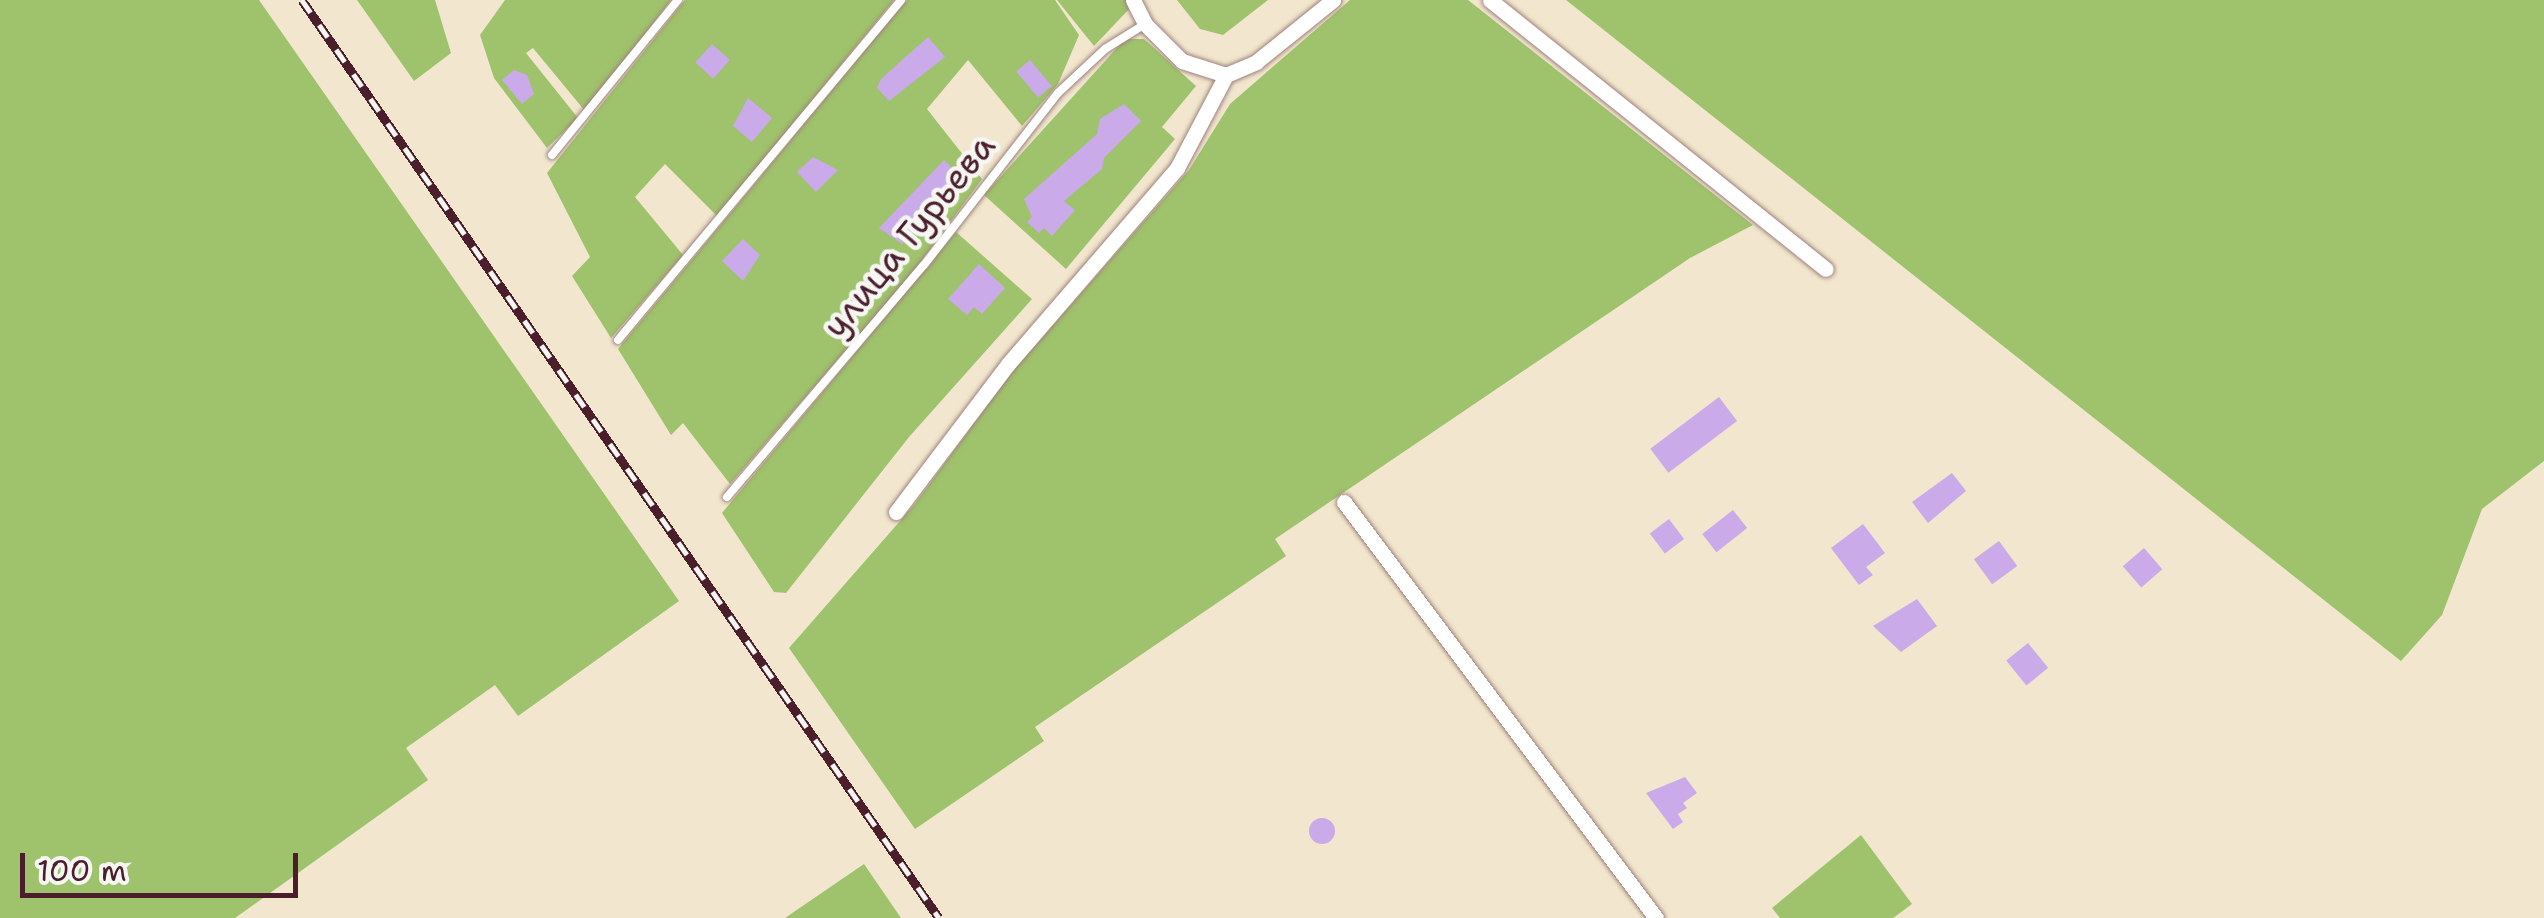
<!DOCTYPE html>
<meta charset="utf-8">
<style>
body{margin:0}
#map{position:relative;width:2544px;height:918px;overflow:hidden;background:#f2e6ce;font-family:"Shantell Sans",sans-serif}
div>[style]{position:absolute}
.green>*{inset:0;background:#9fc26c}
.building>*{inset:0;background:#caaae8;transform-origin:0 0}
.round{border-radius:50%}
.roads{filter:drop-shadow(0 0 2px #9e827c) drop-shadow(0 0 2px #9e827c)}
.lane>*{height:8px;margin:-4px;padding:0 4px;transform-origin:4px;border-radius:4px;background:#fff}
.street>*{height:15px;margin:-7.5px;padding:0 7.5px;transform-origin:7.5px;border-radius:7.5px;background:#fff}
.rail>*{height:9px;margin-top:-4.5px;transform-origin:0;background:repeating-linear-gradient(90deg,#f6f6f2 0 15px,#4a1f2b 0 30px);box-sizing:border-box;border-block:2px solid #4a1f2b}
span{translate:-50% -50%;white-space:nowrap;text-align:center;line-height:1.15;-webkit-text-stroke:9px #f6f6f2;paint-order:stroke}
.street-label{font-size:35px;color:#4a1f2b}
.scale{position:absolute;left:20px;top:853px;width:278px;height:45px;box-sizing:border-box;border:5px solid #4a1f2b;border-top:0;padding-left:12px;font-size:30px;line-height:35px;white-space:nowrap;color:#4a1f2b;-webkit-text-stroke:8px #f6f6f2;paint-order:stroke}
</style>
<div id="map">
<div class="green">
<div style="clip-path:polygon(0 0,259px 0,679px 601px,518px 716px,495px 685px,406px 748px,428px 780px,235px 918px,0 918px)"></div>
<div style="clip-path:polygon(357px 0,435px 0,451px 53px,414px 81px)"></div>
<div style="clip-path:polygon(505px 0,671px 0,585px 111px,533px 48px,526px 53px,578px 118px,547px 148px,494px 78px,480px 35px)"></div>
<div style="clip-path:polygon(685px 0,894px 0,717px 216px,665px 164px,635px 197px,683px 255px,611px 338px,572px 276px,590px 257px,547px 173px)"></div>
<div style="clip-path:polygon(907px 0,1055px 0,1079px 35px,1058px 84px,1022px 126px,968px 60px,927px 109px,982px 179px,911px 275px,730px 484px,683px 423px,671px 435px,618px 349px)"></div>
<div style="clip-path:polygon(1057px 0,1126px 0,1131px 7px,1094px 46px)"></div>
<div style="clip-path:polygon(1177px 0,1268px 0,1223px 35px,1200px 29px)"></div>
<div style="clip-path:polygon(1350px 0,1468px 0,1753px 225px,1690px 258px,1275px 539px,1286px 556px,1035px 727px,1044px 741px,915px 829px,789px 648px,914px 505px,1012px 372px,1189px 170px,1230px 104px)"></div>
<div style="clip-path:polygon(1566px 0,2544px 0,2544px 461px,2482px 509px,2442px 615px,2401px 661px)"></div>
<div style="clip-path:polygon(1125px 39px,1144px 39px,1196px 86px,1162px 127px,1175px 139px,1066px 269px,984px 195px)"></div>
<div style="clip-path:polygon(956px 232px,1032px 299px,909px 437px,786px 593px,774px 592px,722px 513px)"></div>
<div style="clip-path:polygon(1861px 835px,1912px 904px,1893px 918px,1780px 918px,1772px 908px)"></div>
<div style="clip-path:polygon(864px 864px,901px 918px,785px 918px)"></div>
</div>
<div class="building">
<div style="clip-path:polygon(928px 37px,945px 57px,889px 101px,877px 88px,881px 79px)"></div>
<div style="left:712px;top:44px;width:24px;height:25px;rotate:42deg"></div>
<div style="left:1030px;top:60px;width:34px;height:18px;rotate:50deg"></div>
<div style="clip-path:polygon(514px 70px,527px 75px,534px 94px,522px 104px,502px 80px)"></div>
<div style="clip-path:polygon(748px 98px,772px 118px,752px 142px,733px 126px)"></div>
<div style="clip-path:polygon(1124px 104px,1141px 121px,1104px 158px,1102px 169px,1064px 201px,1075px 210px,1052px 236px,1044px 228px,1039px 233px,1027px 222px,1032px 217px,1024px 199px,1097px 134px,1100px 119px)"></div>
<div style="clip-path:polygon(813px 157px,838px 170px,816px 192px,797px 172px)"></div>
<div style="clip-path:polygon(944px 160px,960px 175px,902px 244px,879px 228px)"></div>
<div style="clip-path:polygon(743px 239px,760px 255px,743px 281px,722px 261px)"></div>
<div style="clip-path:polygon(979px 264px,1005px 288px,982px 314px,974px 307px,967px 315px,948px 299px)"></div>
<div style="left:1719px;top:397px;width:30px;height:86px;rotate:53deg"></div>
<div style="clip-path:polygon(1952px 473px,1966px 491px,1928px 523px,1912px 502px)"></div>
<div style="left:1733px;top:510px;width:23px;height:39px;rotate:52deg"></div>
<div style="left:1669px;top:519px;width:25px;height:24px;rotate:53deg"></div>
<div style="clip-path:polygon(1863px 524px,1885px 553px,1866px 567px,1873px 575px,1859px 585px,1831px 548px)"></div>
<div style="left:1999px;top:541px;width:31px;height:31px;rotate:54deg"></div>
<div style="left:2144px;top:548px;width:28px;height:28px;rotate:49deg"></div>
<div style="clip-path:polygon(1917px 599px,1937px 626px,1901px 652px,1873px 626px)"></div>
<div style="left:2028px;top:643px;width:32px;height:28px;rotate:51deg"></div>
<div style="clip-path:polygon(1685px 777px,1697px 793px,1683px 803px,1687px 808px,1678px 814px,1683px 822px,1673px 829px,1646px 793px)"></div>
<div class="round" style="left:1309px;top:818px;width:26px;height:26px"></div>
</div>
<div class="roads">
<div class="lane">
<div style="left:552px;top:155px;width:200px;rotate:-50.9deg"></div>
<div style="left:618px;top:340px;width:442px;rotate:-50.2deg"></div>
<div style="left:727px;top:497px;width:304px;rotate:-49.7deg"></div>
<div style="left:924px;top:265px;width:218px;rotate:-52.1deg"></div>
<div style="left:1058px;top:93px;width:64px;rotate:-43.1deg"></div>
<div style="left:1105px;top:49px;width:47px;rotate:-32deg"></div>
</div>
<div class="street">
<div style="left:1133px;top:0;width:27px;rotate:63deg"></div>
<div style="left:1145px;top:24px;width:52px;rotate:45deg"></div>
<div style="left:1182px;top:61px;width:46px;rotate:17.7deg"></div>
<div style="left:1490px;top:0;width:430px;rotate:38.7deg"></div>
<div style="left:1226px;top:75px;width:33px;rotate:-23deg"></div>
<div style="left:1256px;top:62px;width:99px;rotate:-38.8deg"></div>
<div style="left:1344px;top:502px;width:520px;rotate:53.13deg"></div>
<div style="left:896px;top:512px;width:186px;rotate:-52.9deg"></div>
<div style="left:1008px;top:364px;width:259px;rotate:-49.2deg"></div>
<div style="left:1177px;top:168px;width:105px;rotate:-62.2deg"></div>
</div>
</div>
<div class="rail">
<div style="left:302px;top:0;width:1117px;rotate:55.24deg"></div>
</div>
<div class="street-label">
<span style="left:909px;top:236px;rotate:-51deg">улица Гурьева</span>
</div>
<div class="scale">100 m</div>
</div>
